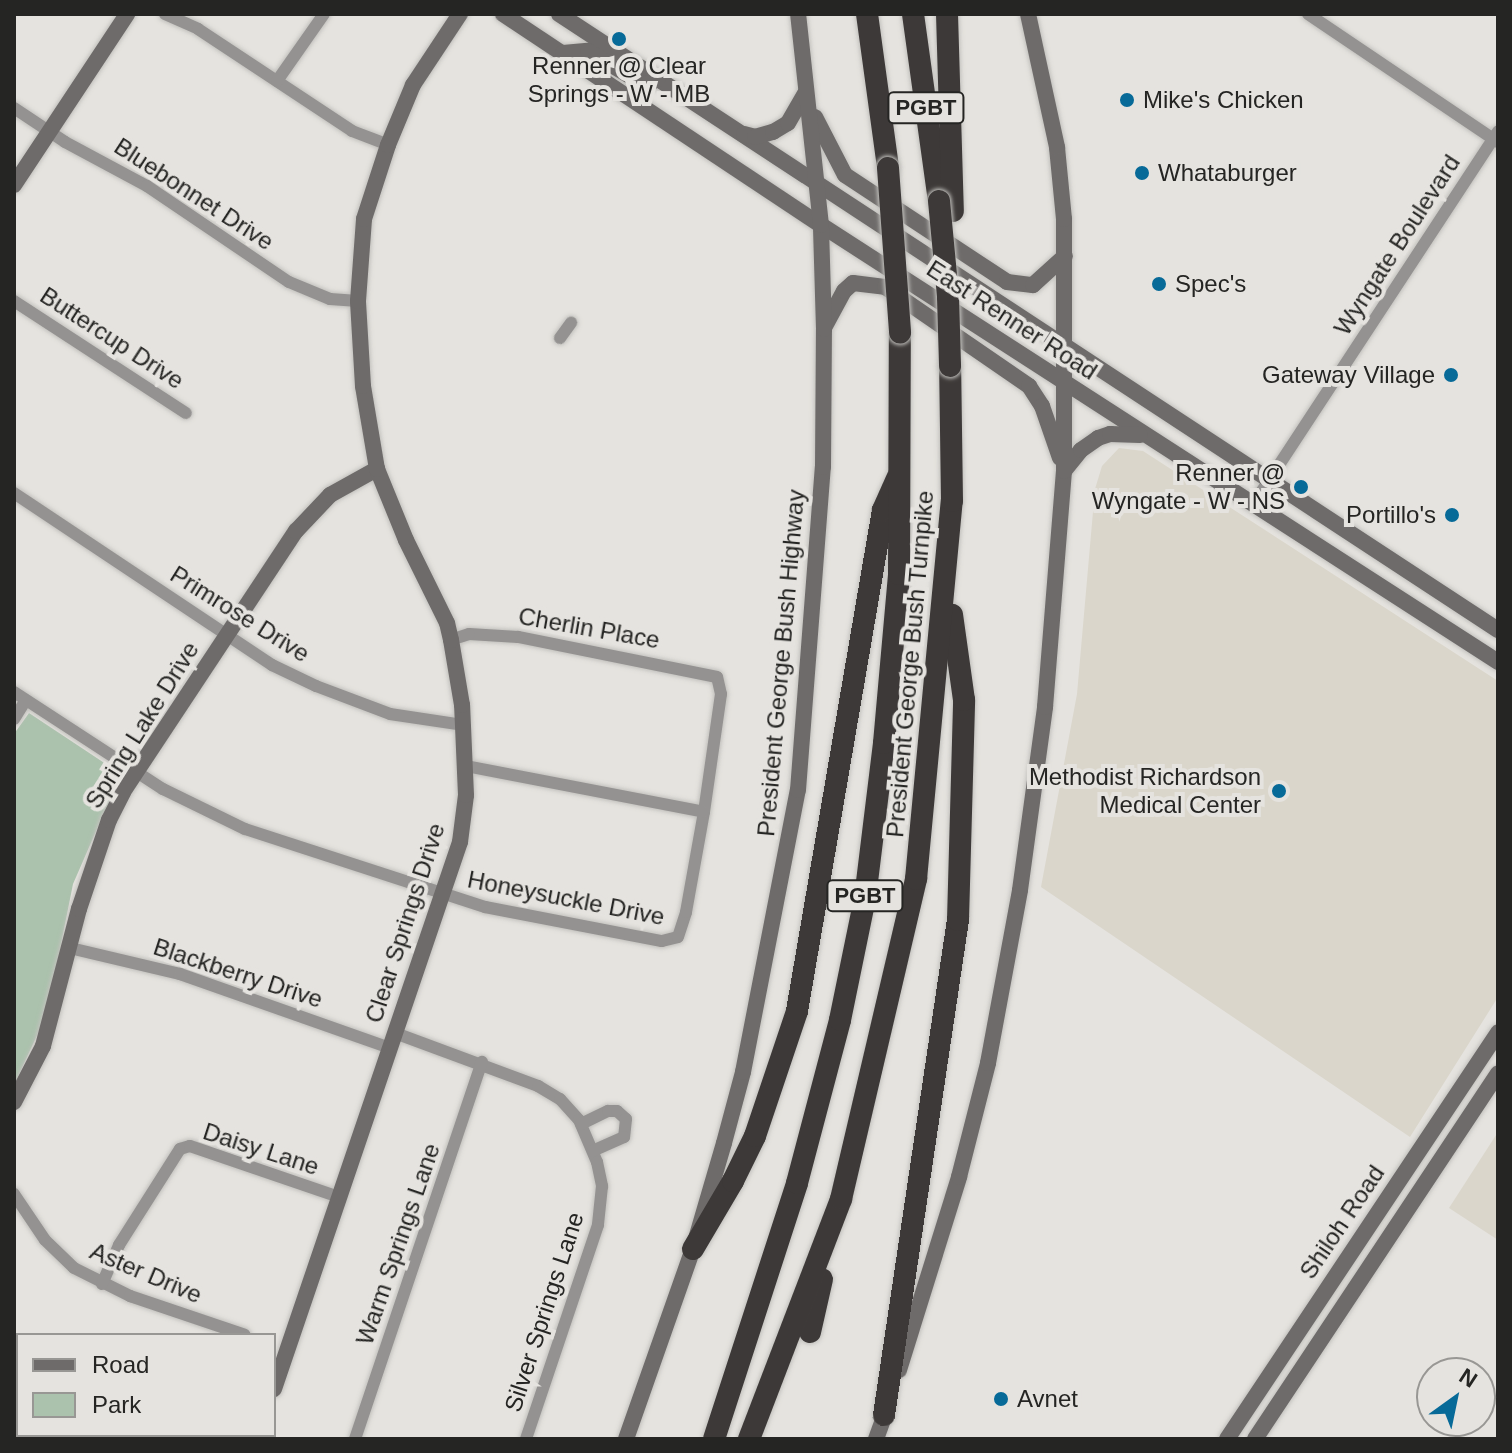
<!DOCTYPE html>
<style>
body{margin:0}
#map{position:relative;width:1512px;height:1453px;overflow:hidden;background:#e5e3df;font-family:Helvetica,sans-serif}
div>[style]{position:absolute}
.built>*{inset:0;background:#dad6cb}
.green>*{inset:0;background:#abc2ad}
.roads{filter:drop-shadow(0 0 2px #c2c1bd) drop-shadow(0 0 2px #c2c1bd)}
.street>*{height:12px;margin:-6px;padding:0 6px;transform-origin:6px;border-radius:6px;background:#949291}
.secondary>*{height:16px;margin:-8px;padding:0 8px;transform-origin:8px;border-radius:8px;background:#6e6b6a}
.highway>*{height:22px;margin:-11px;padding:0 11px;transform-origin:11px;border-radius:11px;background:#3d3938}
.bridges{filter:drop-shadow(0 0 2px #c2c1bd) drop-shadow(0 0 2px #c2c1bd)}
.highway-bridge>*{height:22px;margin:-11px;padding:0 11px;transform-origin:11px;border-radius:11px;background:#3d3938}
.dots>*{width:22px;height:22px;translate:-50% -50%;box-sizing:border-box;border:4px solid #e5e3df;border-radius:50%}
span{translate:-50% -50%;white-space:nowrap;text-align:center;line-height:1.15;-webkit-text-stroke:8px #e5e3df;paint-order:stroke}
.shield-label span{padding:2px 6px;background:#e5e3df;border:2px solid;border-radius:6px;-webkit-text-stroke-width:0}
.shield-label{font-size:22px;color:#252523;font-weight:700}
.poi-label{font-size:24px;color:#252523}
.left{translate:0 -50%;text-align:left}
.right{translate:-100% -50%;text-align:right}
.street-label{font-size:24px;color:#252523}
.frame{position:absolute;inset:0;border:16px solid #252523;pointer-events:none}
.legend{position:absolute;left:16px;top:1333px;width:260px;height:104px;box-sizing:border-box;background:#e5e3df;border:2px solid #989794;margin:0;padding:10px 14px;list-style:none;font-size:24px;color:#252523}
.legend li{display:flex;align-items:center;gap:16px;height:40px}
.legend b{width:40px;border:2px solid #989794}
.north{position:absolute;left:1416px;top:1357px;width:80px;height:80px;box-sizing:border-box;background:#e5e3df;border:2px solid #989794;border-radius:50%;rotate:33deg;font-size:22px;font-weight:700;line-height:32px;text-align:center;color:#252523}
.north::after{content:'';display:block;margin:auto;width:28px;height:36px;background:#076a98;clip-path:polygon(50% 0,100% 100%,50% 72%,0 100%)}
</style>
<div id="map">
<div class="built">
<div style="clip-path:polygon(1119px 448px,1143px 451px,1498px 681px,1498px 997px,1410px 1137px,1041px 887px,1077px 694px,1095px 489px,1102px 466px)"></div>
<div style="clip-path:polygon(1498px 1132px,1498px 1240px,1449px 1208px)"></div>
</div>
<div class="green">
<div style="clip-path:polygon(29px 713px,121px 774px,73px 884px,47px 1014px,14px 1085px,14px 734px)"></div>
</div>
<div class="roads">
<div class="street">
<div style="left:165px;top:14px;width:36px;rotate:24deg"></div>
<div style="left:198px;top:29px;width:185px;rotate:33.5deg"></div>
<div style="left:352px;top:131px;width:39px;rotate:21deg"></div>
<div style="left:1308px;top:14px;width:229px;rotate:34deg"></div>
<div style="left:277px;top:81px;width:82px;rotate:-55deg"></div>
<div style="left:14px;top:108px;width:61px;rotate:33.7deg"></div>
<div style="left:65px;top:142px;width:93px;rotate:28.2deg"></div>
<div style="left:147px;top:186px;width:171px;rotate:34.1deg"></div>
<div style="left:289px;top:282px;width:44px;rotate:22.5deg"></div>
<div style="left:330px;top:299px;width:28px;rotate:4deg"></div>
<div style="left:14px;top:301px;width:205px;rotate:33.1deg"></div>
<div style="left:560px;top:338px;width:19px;rotate:-54deg"></div>
<div style="left:14px;top:493px;width:310px;rotate:33.7deg"></div>
<div style="left:272px;top:665px;width:49px;rotate:25.5deg"></div>
<div style="left:316px;top:686px;width:79px;rotate:20.7deg"></div>
<div style="left:390px;top:714px;width:75px;rotate:8.5deg"></div>
<div style="left:1254px;top:503px;width:445px;rotate:-56.7deg"></div>
<div style="left:14px;top:692px;width:178px;rotate:33.1deg"></div>
<div style="left:163px;top:789px;width:91px;rotate:26deg"></div>
<div style="left:245px;top:829px;width:252px;rotate:18deg"></div>
<div style="left:485px;top:907px;width:180px;rotate:10.9deg"></div>
<div style="left:662px;top:941px;width:16px;rotate:-14deg"></div>
<div style="left:678px;top:937px;width:26px;rotate:-72deg"></div>
<div style="left:686px;top:912px;width:102px;rotate:-79.8deg"></div>
<div style="left:704px;top:812px;width:119px;rotate:-81.8deg"></div>
<div style="left:721px;top:694px;width:17px;rotate:-103deg"></div>
<div style="left:717px;top:677px;width:203px;rotate:-168.6deg"></div>
<div style="left:518px;top:637px;width:49px;rotate:-176.5deg"></div>
<div style="left:469px;top:634px;width:19px;rotate:162deg"></div>
<div style="left:14px;top:719px;width:22px;rotate:-58deg"></div>
<div style="left:466px;top:766px;width:242px;rotate:10.9deg"></div>
<div style="left:70px;top:948px;width:113px;rotate:13.3deg"></div>
<div style="left:180px;top:974px;width:223px;rotate:19.4deg"></div>
<div style="left:395px;top:1033px;width:153px;rotate:20.3deg"></div>
<div style="left:538px;top:1086px;width:26px;rotate:31deg"></div>
<div style="left:560px;top:1099px;width:28px;rotate:48deg"></div>
<div style="left:579px;top:1120px;width:46px;rotate:66.8deg"></div>
<div style="left:597px;top:1162px;width:25px;rotate:78deg"></div>
<div style="left:602px;top:1186px;width:39px;rotate:96deg"></div>
<div style="left:598px;top:1225px;width:226px;rotate:108.6deg"></div>
<div style="left:581px;top:1124px;width:30px;rotate:-26deg"></div>
<div style="left:608px;top:1111px;width:9px"></div>
<div style="left:617px;top:1111px;width:12px;rotate:42deg"></div>
<div style="left:626px;top:1119px;width:18px;rotate:96deg"></div>
<div style="left:624px;top:1137px;width:34px;rotate:156deg"></div>
<div style="left:14px;top:1194px;width:55px;rotate:56deg"></div>
<div style="left:45px;top:1240px;width:40px;rotate:44deg"></div>
<div style="left:74px;top:1268px;width:63px;rotate:26.6deg"></div>
<div style="left:130px;top:1296px;width:121px;rotate:18.7deg"></div>
<div style="left:102px;top:1284px;width:43px;rotate:-66.4deg"></div>
<div style="left:119px;top:1245px;width:114px;rotate:-57.6deg"></div>
<div style="left:180px;top:1149px;width:10px;rotate:-17deg"></div>
<div style="left:190px;top:1146px;width:157px;rotate:18.9deg"></div>
<div style="left:14px;top:1423px;width:4px;rotate:27deg"></div>
<div style="left:41px;top:1435px;width:12px;rotate:20deg"></div>
<div style="left:355px;top:1439px;width:398px;rotate:-71.4deg"></div>
</div>
<div class="secondary">
<div style="left:503px;top:14px;width:382px;rotate:33.6deg"></div>
<div style="left:821px;top:225px;width:806px;rotate:32.84deg"></div>
<div style="left:559px;top:14px;width:1123px;rotate:33.27deg"></div>
<div style="left:563px;top:53px;width:25px;rotate:-5deg"></div>
<div style="left:588px;top:51px;width:66px;rotate:30.8deg"></div>
<div style="left:645px;top:85px;width:14px;rotate:-25deg"></div>
<div style="left:815px;top:117px;width:65px;rotate:62.7deg"></div>
<div style="left:845px;top:175px;width:194px;rotate:33.4deg"></div>
<div style="left:1007px;top:282px;width:26px;rotate:7deg"></div>
<div style="left:1033px;top:285px;width:43px;rotate:-42.2deg"></div>
<div style="left:744px;top:134px;width:11px;rotate:15deg"></div>
<div style="left:755px;top:137px;width:19px;rotate:-16deg"></div>
<div style="left:773px;top:132px;width:17px;rotate:-31deg"></div>
<div style="left:788px;top:123px;width:34px;rotate:-60deg"></div>
<div style="left:14px;top:185px;width:205px;rotate:-56.5deg"></div>
<div style="left:824px;top:328px;width:42px;rotate:-61.6deg"></div>
<div style="left:844px;top:291px;width:12px;rotate:-42deg"></div>
<div style="left:853px;top:283px;width:32px;rotate:7deg"></div>
<div style="left:885px;top:287px;width:175px;rotate:34.5deg"></div>
<div style="left:1029px;top:386px;width:24px;rotate:57deg"></div>
<div style="left:1042px;top:406px;width:55px;rotate:70.9deg"></div>
<div style="left:1064px;top:471px;width:27px;rotate:-51deg"></div>
<div style="left:1081px;top:450px;width:21px;rotate:-35deg"></div>
<div style="left:1098px;top:438px;width:13px;rotate:-18deg"></div>
<div style="left:1110px;top:434px;width:30px;rotate:2deg"></div>
<div style="left:14px;top:1102px;width:63px;rotate:-62.6deg"></div>
<div style="left:43px;top:1046px;width:142px;rotate:-75.3deg"></div>
<div style="left:79px;top:909px;width:94px;rotate:-71.4deg"></div>
<div style="left:109px;top:820px;width:31px;rotate:-63deg"></div>
<div style="left:123px;top:792px;width:313px;rotate:-56.5deg"></div>
<div style="left:296px;top:531px;width:50px;rotate:-46.6deg"></div>
<div style="left:330px;top:495px;width:54px;rotate:-29deg"></div>
<div style="left:899px;top:1370px;width:202px;rotate:-72.7deg"></div>
<div style="left:959px;top:1177px;width:118px;rotate:-75.7deg"></div>
<div style="left:988px;top:1063px;width:176px;rotate:-79.5deg"></div>
<div style="left:1020px;top:890px;width:185px;rotate:-82.2deg"></div>
<div style="left:1045px;top:707px;width:237px;rotate:-85.4deg"></div>
<div style="left:1064px;top:471px;width:252px;rotate:-90deg"></div>
<div style="left:1064px;top:219px;width:72px;rotate:-95.6deg"></div>
<div style="left:1057px;top:147px;width:136px;rotate:-102.3deg"></div>
<div style="left:274px;top:1389px;width:578px;rotate:-71.22deg"></div>
<div style="left:460px;top:842px;width:47px;rotate:-82.7deg"></div>
<div style="left:466px;top:795px;width:90px;rotate:-92.5deg"></div>
<div style="left:462px;top:705px;width:66px;rotate:-99.6deg"></div>
<div style="left:451px;top:640px;width:17px;rotate:-103deg"></div>
<div style="left:447px;top:623px;width:93px;rotate:-116.3deg"></div>
<div style="left:406px;top:540px;width:77px;rotate:-112.2deg"></div>
<div style="left:377px;top:469px;width:84px;rotate:-99.6deg"></div>
<div style="left:363px;top:386px;width:85px;rotate:-93.4deg"></div>
<div style="left:358px;top:301px;width:82px;rotate:-85.8deg"></div>
<div style="left:364px;top:219px;width:78px;rotate:-72deg"></div>
<div style="left:388px;top:145px;width:65px;rotate:-67.4deg"></div>
<div style="left:413px;top:85px;width:85px;rotate:-56.5deg"></div>
<div style="left:257px;top:1439px;width:4px;rotate:-76deg"></div>
<div style="left:626px;top:1439px;width:201px;rotate:-70.6deg"></div>
<div style="left:693px;top:1249px;width:110px;rotate:-73.7deg"></div>
<div style="left:724px;top:1143px;width:73px;rotate:-75deg"></div>
<div style="left:743px;top:1072px;width:287px;rotate:-79deg"></div>
<div style="left:798px;top:790px;width:324px;rotate:-85.6deg"></div>
<div style="left:823px;top:467px;width:138px;rotate:-89.6deg"></div>
<div style="left:824px;top:329px;width:104px;rotate:-91.7deg"></div>
<div style="left:821px;top:225px;width:212px;rotate:-96.2deg"></div>
<div style="left:876px;top:1439px;width:33px;rotate:-70deg"></div>
<div style="left:1227px;top:1439px;width:489px;rotate:-56.3deg"></div>
<div style="left:1255px;top:1439px;width:439px;rotate:-56.4deg"></div>
</div>
<div class="highway">
<div style="left:867px;top:14px;width:155px;rotate:82.2deg"></div>
<div style="left:913px;top:14px;width:189px;rotate:82.1deg"></div>
<div style="left:947px;top:14px;width:197px;rotate:88.3deg"></div>
<div style="left:693px;top:1249px;width:79px;rotate:-59.5deg"></div>
<div style="left:733px;top:1181px;width:50px;rotate:-63.9deg"></div>
<div style="left:755px;top:1136px;width:132px;rotate:-71.4deg"></div>
<div style="left:797px;top:1011px;width:508px;rotate:-80.26deg"></div>
<div style="left:883px;top:510px;width:35px;rotate:-66deg"></div>
<div style="left:810px;top:1332px;width:54px;rotate:-77.2deg"></div>
<div style="left:884px;top:1415px;width:501px;rotate:-81.5deg"></div>
<div style="left:958px;top:920px;width:220px;rotate:-88.4deg"></div>
<div style="left:964px;top:700px;width:86px;rotate:-98deg"></div>
<div style="left:714px;top:1439px;width:269px;rotate:-72deg"></div>
<div style="left:797px;top:1183px;width:169px;rotate:-75.2deg"></div>
<div style="left:840px;top:1020px;width:125px;rotate:-78.4deg"></div>
<div style="left:865px;top:898px;width:156px;rotate:-83deg"></div>
<div style="left:884px;top:743px;width:170px;rotate:-84.9deg"></div>
<div style="left:899px;top:574px;width:241px;rotate:-89.8deg"></div>
<div style="left:749px;top:1439px;width:257px;rotate:-69deg"></div>
<div style="left:841px;top:1199px;width:329px;rotate:-76.8deg"></div>
<div style="left:916px;top:879px;width:380px;rotate:-84.6deg"></div>
<div style="left:952px;top:501px;width:135px;rotate:-90.8deg"></div>
</div>
</div>
<div class="bridges">
<div class="highway-bridge">
<div style="left:888px;top:168px;width:165px;rotate:85.8deg"></div>
<div style="left:939px;top:201px;width:96px;rotate:84.6deg"></div>
<div style="left:948px;top:297px;width:69px;rotate:88.3deg"></div>
</div>
</div>
<div class="dots">
<div style="left:619px;top:39px;background:#076a98"></div>
<div style="left:1127px;top:100px;background:#076a98"></div>
<div style="left:1142px;top:173px;background:#076a98"></div>
<div style="left:1159px;top:284px;background:#076a98"></div>
<div style="left:1451px;top:375px;background:#076a98"></div>
<div style="left:1301px;top:487px;background:#076a98"></div>
<div style="left:1452px;top:515px;background:#076a98"></div>
<div style="left:1279px;top:791px;background:#076a98"></div>
<div style="left:1001px;top:1399px;background:#076a98"></div>
</div>
<div class="shield-label">
<span style="left:926px;top:108px">PGBT</span>
<span style="left:865px;top:896px">PGBT</span>
</div>
<div class="poi-label">
<span style="left:619px;top:80px">Renner @ Clear<br>Springs - W - MB</span>
<span class="left" style="left:1143px;top:100px">Mike's Chicken</span>
<span class="left" style="left:1158px;top:173px">Whataburger</span>
<span class="left" style="left:1175px;top:284px">Spec's</span>
<span class="right" style="left:1435px;top:375px">Gateway Village</span>
<span class="right" style="left:1285px;top:487px">Renner @<br>Wyngate - W - NS</span>
<span class="right" style="left:1436px;top:515px">Portillo's</span>
<span class="right" style="left:1261px;top:791px">Methodist Richardson<br>Medical Center</span>
<span class="left" style="left:1017px;top:1399px">Avnet</span>
</div>
<div class="street-label">
<span style="left:194px;top:194px;rotate:33deg">Bluebonnet Drive</span>
<span style="left:1397px;top:245px;rotate:-57deg">Wyngate Boulevard</span>
<span style="left:1012px;top:320px;rotate:33deg">East Renner Road</span>
<span style="left:112px;top:338px;rotate:33deg">Buttercup Drive</span>
<span style="left:240px;top:614px;rotate:32deg">Primrose Drive</span>
<span style="left:589px;top:628px;rotate:10deg">Cherlin Place</span>
<span style="left:781px;top:663px;rotate:-85deg">President George Bush Highway</span>
<span style="left:910px;top:664px;rotate:-85deg">President George Bush Turnpike</span>
<span style="left:142px;top:725px;rotate:-58deg">Spring Lake Drive</span>
<span style="left:566px;top:898px;rotate:11deg">Honeysuckle Drive</span>
<span style="left:405px;top:923px;rotate:-72deg">Clear Springs Drive</span>
<span style="left:238px;top:973px;rotate:18deg">Blackberry Drive</span>
<span style="left:261px;top:1149px;rotate:18deg">Daisy Lane</span>
<span style="left:1342px;top:1222px;rotate:-56deg">Shiloh Road</span>
<span style="left:398px;top:1244px;rotate:-71deg">Warm Springs Lane</span>
<span style="left:146px;top:1273px;rotate:23deg">Aster Drive</span>
<span style="left:544px;top:1312px;rotate:-72deg">Silver Springs Lane</span>
</div>
<div class="frame"></div>
<ul class="legend">
<li><b style="height:10px;background:#6e6b6a"></b>Road</li>
<li><b style="height:22px;background:#abc2ad"></b>Park</li>
</ul>
<div class="north">N</div>
</div>
